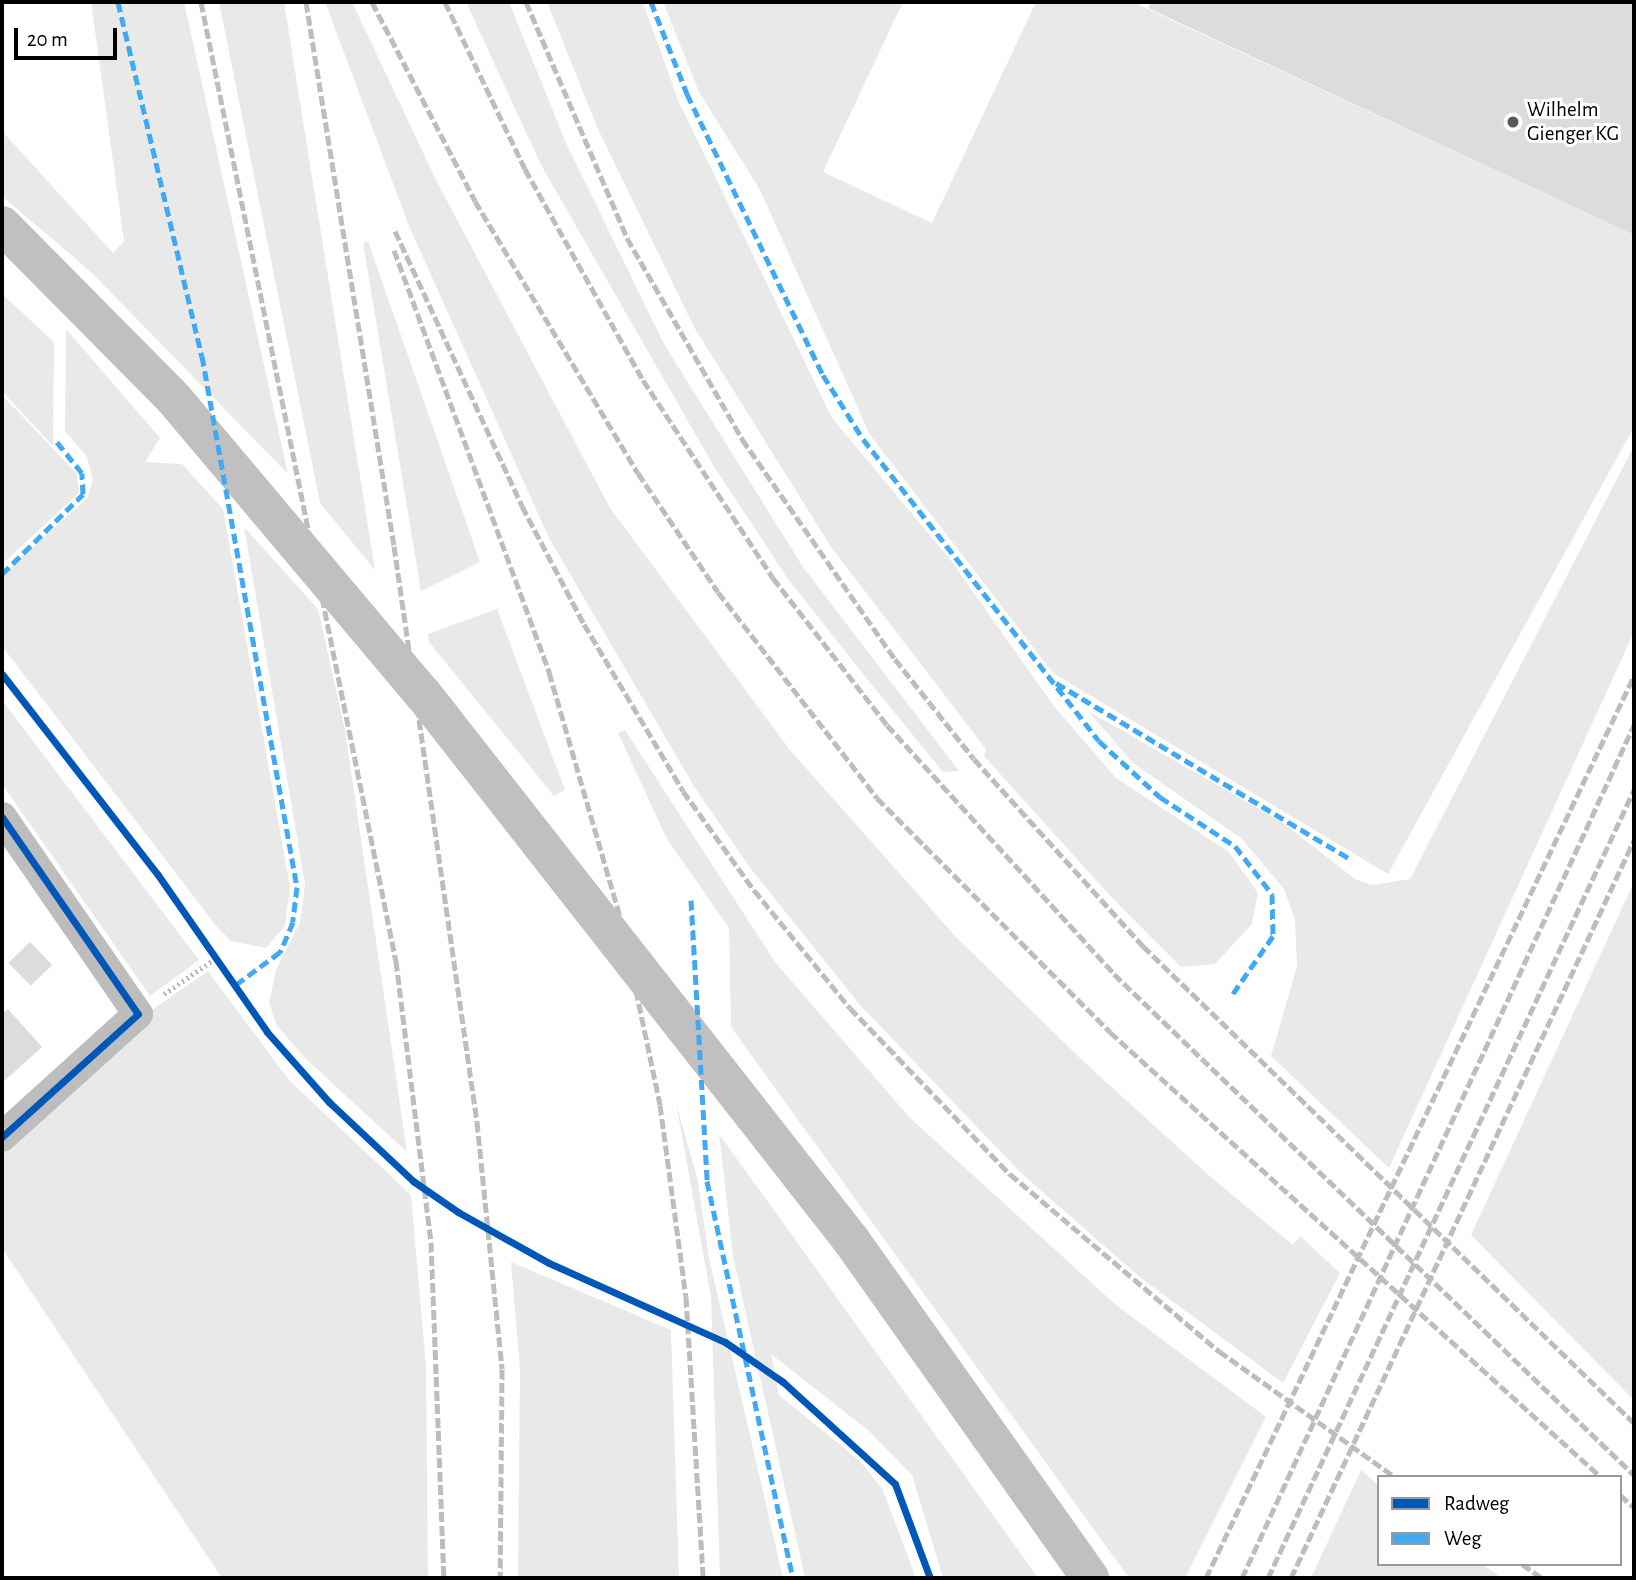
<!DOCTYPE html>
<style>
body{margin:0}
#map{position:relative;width:1636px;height:1580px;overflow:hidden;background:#fff;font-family:"Alegreya Sans",sans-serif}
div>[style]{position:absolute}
.green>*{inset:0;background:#e9e9e9}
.building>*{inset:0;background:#dcdcdc;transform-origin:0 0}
.path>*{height:4.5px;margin-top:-2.25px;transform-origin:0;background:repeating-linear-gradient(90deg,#b8b8b8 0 2px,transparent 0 5.5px)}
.street>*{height:30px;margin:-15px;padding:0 15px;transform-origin:15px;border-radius:15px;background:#bdbdbd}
.secondary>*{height:38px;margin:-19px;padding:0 19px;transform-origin:19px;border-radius:19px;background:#c0c0c0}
.rail>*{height:5px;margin-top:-2.5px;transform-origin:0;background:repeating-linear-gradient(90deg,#bdbdbd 0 10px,transparent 0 13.5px)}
.secondary-bridge>*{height:38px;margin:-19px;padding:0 19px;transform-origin:19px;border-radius:19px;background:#c0c0c0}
.quiet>*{height:5px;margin-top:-2.5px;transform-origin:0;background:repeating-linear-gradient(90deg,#3fa9f5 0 10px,transparent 0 15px)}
.cycleway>*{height:7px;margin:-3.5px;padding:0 3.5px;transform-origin:3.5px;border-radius:3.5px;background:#0057b8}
.dots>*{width:19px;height:19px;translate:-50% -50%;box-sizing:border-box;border:4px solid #fff;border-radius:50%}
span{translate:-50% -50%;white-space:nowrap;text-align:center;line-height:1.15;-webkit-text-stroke:6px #fff;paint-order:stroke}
.poi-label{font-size:21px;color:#000}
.left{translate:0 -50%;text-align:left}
.frame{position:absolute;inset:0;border:4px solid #000;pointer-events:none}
.legend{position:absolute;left:1377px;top:1475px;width:245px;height:91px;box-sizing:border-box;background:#fff;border:2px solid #999;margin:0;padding:9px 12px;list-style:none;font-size:21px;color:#000}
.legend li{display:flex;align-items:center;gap:14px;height:35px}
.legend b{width:35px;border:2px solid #999}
.scale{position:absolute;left:14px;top:28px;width:103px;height:32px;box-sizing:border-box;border:4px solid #000;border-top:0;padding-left:9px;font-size:21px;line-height:24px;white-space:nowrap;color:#000;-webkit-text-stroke:5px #fff;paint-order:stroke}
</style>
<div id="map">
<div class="green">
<div style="clip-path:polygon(91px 2px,184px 2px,288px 474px,92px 273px,2px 196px,2px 131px,113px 253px,124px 241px)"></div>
<div style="clip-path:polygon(219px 2px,284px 2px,375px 570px,320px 503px)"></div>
<div style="clip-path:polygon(325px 2px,352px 2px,436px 180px,610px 508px,790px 750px,955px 936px,1083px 1061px,1213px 1179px,1293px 1245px,1300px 1236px,1340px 1273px,1283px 1383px,1141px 1278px,1022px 1174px,860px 1005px,751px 869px,695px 788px,549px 538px,409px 226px)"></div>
<div style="clip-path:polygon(466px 2px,509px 2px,566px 143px,664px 344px,803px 567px,959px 771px,943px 772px,868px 680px,788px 579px,713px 465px,541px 165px)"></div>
<div style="clip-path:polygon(547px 2px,643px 2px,678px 100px,832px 418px,949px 558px,1054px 706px,1116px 778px,1229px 852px,1258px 893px,1252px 924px,1215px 964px,1181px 967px,1114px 900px,984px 756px,986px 749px,831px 547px,694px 327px,597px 127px)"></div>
<div style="clip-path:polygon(663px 2px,903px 2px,823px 172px,932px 223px,1036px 2px,1133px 2px,1634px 235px,1634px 427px,1388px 874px,1053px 673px,870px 435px,760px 190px,699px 92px)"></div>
<div style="clip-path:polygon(368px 241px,480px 562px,421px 591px,363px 243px)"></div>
<div style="clip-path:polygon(2px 294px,54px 342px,53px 446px,2px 391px)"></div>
<div style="clip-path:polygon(66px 329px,160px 438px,145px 462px,182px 464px,223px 509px,290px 887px,285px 926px,266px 948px,231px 941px,217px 927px,2px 646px,2px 575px,87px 498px,93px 479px,87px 457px,65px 431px)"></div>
<div style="clip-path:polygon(2px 395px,77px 474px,79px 493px,2px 564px)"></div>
<div style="clip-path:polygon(1634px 446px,1634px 632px,1389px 1168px,1271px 1056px,1297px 966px,1295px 919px,1284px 889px,1242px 839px,1133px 763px,1088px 711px,1282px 822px,1355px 879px,1372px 885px,1410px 879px)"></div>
<div style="clip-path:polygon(244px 527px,318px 609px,345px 730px,407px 1152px,307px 1060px,277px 1026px,269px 1003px,276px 970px,300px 923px,305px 884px)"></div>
<div style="clip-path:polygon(497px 609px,565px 790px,554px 796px,429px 642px,428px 634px)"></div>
<div style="clip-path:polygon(2px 700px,199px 960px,150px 996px,2px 784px)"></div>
<div style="clip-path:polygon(625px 730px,775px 962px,910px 1118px,1116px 1305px,1266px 1417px,1185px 1578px,1129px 1578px,731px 1027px,729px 928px,667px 839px,618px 733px)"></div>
<div style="clip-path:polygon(1634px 882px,1634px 1400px,1471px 1235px)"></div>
<div style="clip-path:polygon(208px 971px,288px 1079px,411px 1195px,426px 1366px,428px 1578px,222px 1578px,2px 1248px,2px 1150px,152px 1010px)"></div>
<div style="clip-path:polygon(676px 1103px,698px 1181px,709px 1258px,783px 1578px,720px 1578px,711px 1297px)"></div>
<div style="clip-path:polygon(719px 1134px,807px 1256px,1038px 1578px,943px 1578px,912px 1475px,869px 1431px,771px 1354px,779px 1395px,860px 1461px,883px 1490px,916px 1578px,805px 1578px,733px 1256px)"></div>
<div style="clip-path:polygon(511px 1262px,671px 1330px,679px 1578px,518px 1578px,520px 1369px)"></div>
<div style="clip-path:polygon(1361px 1470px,1379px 1486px,1379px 1564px,1482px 1564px,1502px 1578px,1311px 1578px)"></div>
</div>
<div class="building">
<div style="clip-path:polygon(1151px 2px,1634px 2px,1634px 235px,1148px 8px)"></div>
<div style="left:30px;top:942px;width:32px;height:30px;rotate:46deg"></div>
<div style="clip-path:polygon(8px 1009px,42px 1047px,2px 1083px,2px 1014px)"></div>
</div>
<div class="path">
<div style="left:164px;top:994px;width:63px;rotate:-34.7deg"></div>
</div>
<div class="street">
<div style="left:2px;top:817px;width:239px;rotate:55.4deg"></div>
<div style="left:138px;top:1014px;width:183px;rotate:137.9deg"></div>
</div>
<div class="secondary">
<div style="left:2px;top:225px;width:246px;rotate:45.3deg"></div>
<div style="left:851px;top:1240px;width:414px;rotate:54.7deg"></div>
</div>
<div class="rail">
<div style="left:201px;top:2px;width:979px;rotate:78.51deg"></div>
<div style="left:396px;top:961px;width:283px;rotate:82.9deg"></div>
<div style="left:431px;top:1242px;width:336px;rotate:87.8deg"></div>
<div style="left:306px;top:2px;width:551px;rotate:80.81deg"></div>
<div style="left:394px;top:546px;width:582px;rotate:81.8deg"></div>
<div style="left:477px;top:1122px;width:248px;rotate:84.2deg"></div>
<div style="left:502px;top:1369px;width:209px;rotate:90.5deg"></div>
<div style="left:372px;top:2px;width:224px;rotate:62.6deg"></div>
<div style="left:475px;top:201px;width:317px;rotate:59.1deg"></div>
<div style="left:638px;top:473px;width:143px;rotate:56.1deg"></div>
<div style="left:718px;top:592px;width:260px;rotate:52.3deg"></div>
<div style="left:877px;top:798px;width:330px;rotate:45.1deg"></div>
<div style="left:1110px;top:1032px;width:663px;rotate:42.19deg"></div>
<div style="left:445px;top:2px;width:185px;rotate:64.4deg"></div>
<div style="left:525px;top:169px;width:242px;rotate:60.8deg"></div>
<div style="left:643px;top:380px;width:237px;rotate:56.7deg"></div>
<div style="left:773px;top:578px;width:186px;rotate:52.2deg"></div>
<div style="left:887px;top:725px;width:337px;rotate:47.6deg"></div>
<div style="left:1114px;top:974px;width:722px;rotate:43.93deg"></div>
<div style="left:526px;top:2px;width:257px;rotate:66.8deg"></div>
<div style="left:627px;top:238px;width:232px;rotate:60.2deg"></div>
<div style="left:742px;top:439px;width:268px;rotate:55.2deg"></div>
<div style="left:895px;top:659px;width:127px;rotate:51.7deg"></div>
<div style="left:974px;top:759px;width:252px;rotate:47.9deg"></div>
<div style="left:1143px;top:946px;width:685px;rotate:44.17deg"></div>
<div style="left:395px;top:231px;width:303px;rotate:65.2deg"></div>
<div style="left:522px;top:506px;width:133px;rotate:62.3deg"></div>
<div style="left:584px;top:624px;width:194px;rotate:59.3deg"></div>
<div style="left:683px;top:791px;width:122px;rotate:54.4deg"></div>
<div style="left:754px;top:890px;width:152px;rotate:50.9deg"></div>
<div style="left:850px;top:1008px;width:231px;rotate:46.1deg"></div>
<div style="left:1010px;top:1174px;width:274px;rotate:40.3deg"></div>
<div style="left:1219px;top:1351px;width:216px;rotate:35.6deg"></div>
<div style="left:394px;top:250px;width:450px;rotate:69.8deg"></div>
<div style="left:549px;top:672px;width:262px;rotate:73.8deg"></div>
<div style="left:622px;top:924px;width:185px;rotate:78.1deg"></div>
<div style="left:660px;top:1105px;width:194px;rotate:82.3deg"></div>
<div style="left:686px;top:1297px;width:282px;rotate:86.5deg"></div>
<div style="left:1620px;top:1495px;width:18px;rotate:41deg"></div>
<div style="left:1522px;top:1564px;width:24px;rotate:35deg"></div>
<div style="left:1206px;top:1578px;width:998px;rotate:-64.62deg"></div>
<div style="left:1242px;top:1578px;width:939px;rotate:-65.32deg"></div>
<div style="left:1268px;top:1578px;width:869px;rotate:-65.09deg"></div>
<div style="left:1291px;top:1578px;width:814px;rotate:-65.07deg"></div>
</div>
<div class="secondary-bridge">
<div style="left:175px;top:400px;width:385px;rotate:49.9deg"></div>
<div style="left:423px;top:694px;width:694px;rotate:51.91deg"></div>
</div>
<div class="quiet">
<div style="left:118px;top:2px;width:364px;rotate:76.7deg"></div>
<div style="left:202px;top:356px;width:539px;rotate:79.86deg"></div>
<div style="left:297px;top:887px;width:35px;rotate:97deg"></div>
<div style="left:293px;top:922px;width:33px;rotate:113deg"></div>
<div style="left:280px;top:952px;width:57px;rotate:143.5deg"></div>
<div style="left:651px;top:2px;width:99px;rotate:68.6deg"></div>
<div style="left:687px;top:94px;width:312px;rotate:64.2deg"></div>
<div style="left:823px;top:375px;width:75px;rotate:58deg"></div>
<div style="left:863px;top:439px;width:383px;rotate:52deg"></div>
<div style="left:1099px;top:741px;width:83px;rotate:42.6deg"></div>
<div style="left:1160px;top:797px;width:90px;rotate:33.2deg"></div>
<div style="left:1235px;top:846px;width:61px;rotate:52.4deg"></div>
<div style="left:1272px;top:894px;width:42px;rotate:88.6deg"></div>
<div style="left:1273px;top:936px;width:72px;rotate:124.8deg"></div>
<div style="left:2px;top:574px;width:114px;rotate:-44.6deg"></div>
<div style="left:83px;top:494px;width:21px;rotate:-93deg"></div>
<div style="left:82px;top:473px;width:40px;rotate:-129deg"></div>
<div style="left:1056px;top:683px;width:345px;rotate:30.9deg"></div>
<div style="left:691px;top:900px;width:281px;rotate:86.7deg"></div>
<div style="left:707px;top:1181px;width:406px;rotate:77.8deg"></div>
</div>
<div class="cycleway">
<div style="left:2px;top:674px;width:254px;rotate:52.2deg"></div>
<div style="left:158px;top:875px;width:191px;rotate:55.2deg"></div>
<div style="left:267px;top:1032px;width:94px;rotate:48.5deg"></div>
<div style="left:329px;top:1102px;width:115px;rotate:43.2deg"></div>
<div style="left:413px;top:1181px;width:55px;rotate:34.6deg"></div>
<div style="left:458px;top:1212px;width:104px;rotate:29.3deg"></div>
<div style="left:549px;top:1263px;width:193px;rotate:24.2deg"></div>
<div style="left:725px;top:1342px;width:70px;rotate:34.6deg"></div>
<div style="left:783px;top:1382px;width:151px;rotate:42.3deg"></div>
<div style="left:895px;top:1484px;width:100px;rotate:69.6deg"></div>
<div style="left:2px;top:817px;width:239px;rotate:55.4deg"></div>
<div style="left:138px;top:1014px;width:183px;rotate:137.9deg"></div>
</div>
<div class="dots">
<div style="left:1513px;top:122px;background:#595959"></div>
</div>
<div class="poi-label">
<span class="left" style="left:1527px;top:122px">Wilhelm<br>Gienger KG</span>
</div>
<div class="frame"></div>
<ul class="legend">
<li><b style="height:9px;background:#0057b8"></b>Radweg</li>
<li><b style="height:9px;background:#3fa9f5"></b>Weg</li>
</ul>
<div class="scale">20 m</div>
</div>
